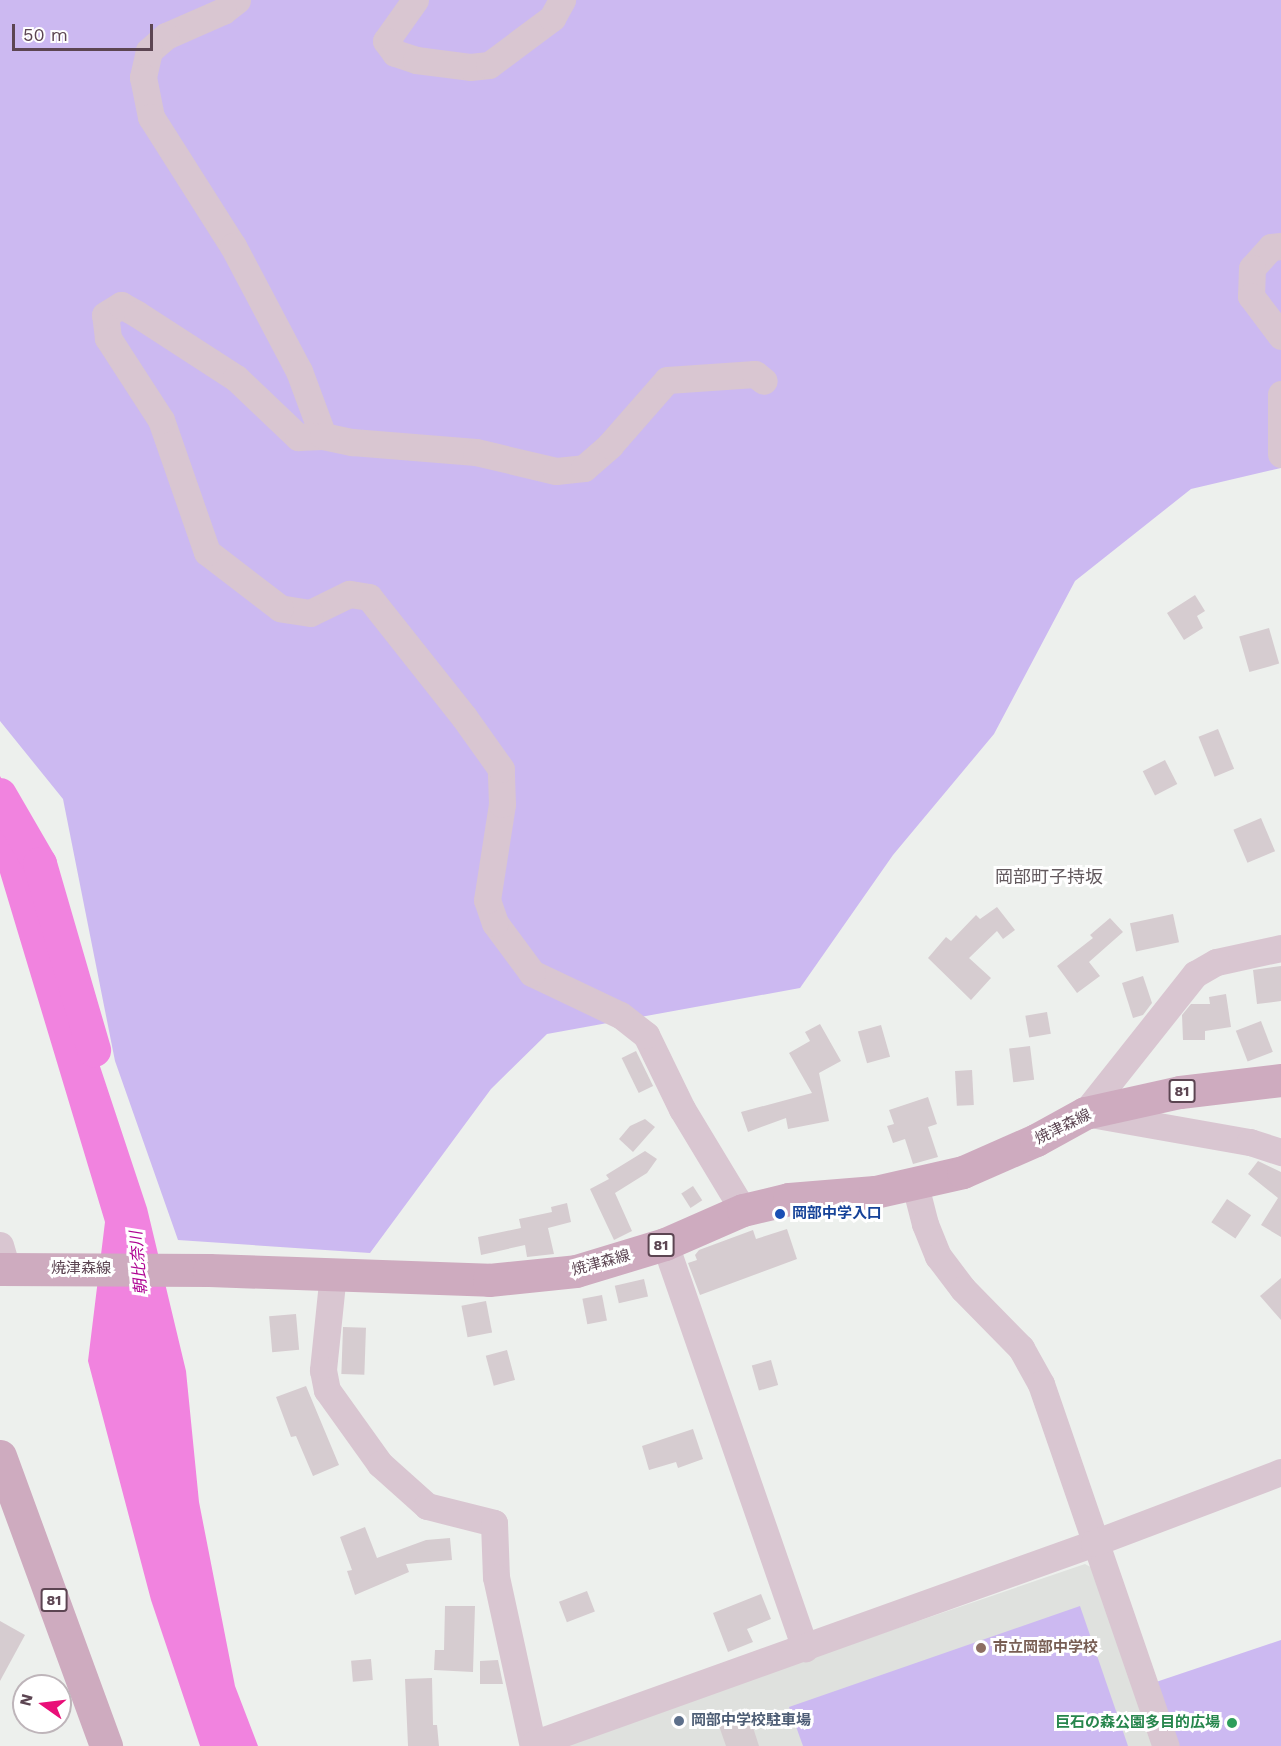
<!DOCTYPE html>
<meta charset="utf-8">
<style>
body{margin:0}
#map{position:relative;width:1281px;height:1746px;overflow:hidden;background:#edf0ed;font-family:"Work Sans","Noto Sans JP",sans-serif}
div>[style]{position:absolute}
.education>*{inset:0;background:#dfe1de}
.green>*{inset:0;background:#ccb9f1}
.water>*{inset:0;background:#f183df}
.river>*{height:34px;margin:-17px;padding:0 17px;transform-origin:17px;border-radius:17px;background:#f183df}
.building>*{inset:0;background:#d6ccd0;transform-origin:0 0}
.minor>*{height:27px;margin:-13.5px;padding:0 13.5px;transform-origin:13.5px;border-radius:13.5px;background:#d9c6d1}
.major>*{height:33px;margin:-16.5px;padding:0 16.5px;transform-origin:16.5px;border-radius:16.5px;background:#ceabbf}
.dots>*{width:16px;height:16px;translate:-50% -50%;box-sizing:border-box;border:3px solid #fff;border-radius:50%}
span{translate:-50% -50%;white-space:nowrap;text-align:center;line-height:1.15;-webkit-text-stroke:6px #fff;paint-order:stroke}
.shield-label span{padding:2px 4px;background:#fff;border:2px solid;border-radius:4px;-webkit-text-stroke-width:0}
.shield-label{font-size:14px;color:#5c4552;font-weight:700}
.street-label{font-size:15px;color:#5c4552}
.transit-label{font-size:15px;color:#164399;font-weight:700}
.left{translate:0 -50%;text-align:left}
.education-label{font-size:15px;color:#785e54;font-weight:700}
.service-label{font-size:15px;color:#4e5e75;font-weight:700}
.leisure-label{font-size:15px;color:#27864d;font-weight:700}
.right{translate:-100% -50%;text-align:right}
.water-label{font-size:16px;color:#af0493;font-style:italic}
.quarter-label{font-size:18px;color:#635a5e}
.north{position:absolute;left:12px;top:1674px;width:60px;height:60px;box-sizing:border-box;background:#fff;border:2px solid #beb5ba;border-radius:50%;rotate:284deg;font-size:16px;font-weight:700;line-height:24px;text-align:center;color:#5c4552}
.north::after{content:'';display:block;margin:auto;width:21px;height:27px;background:#e90f78;clip-path:polygon(50% 0,100% 100%,50% 72%,0 100%)}
.scale{position:absolute;left:12px;top:24px;width:141px;height:27px;box-sizing:border-box;border:3px solid #5c4552;border-top:0;padding-left:8px;font-size:18px;line-height:21px;white-space:nowrap;color:#5c4552;-webkit-text-stroke:4px #fff;paint-order:stroke}
</style>
<div id="map">
<div class="education">
<div style="clip-path:polygon(1085px 1564px,1096px 1570px,1156px 1746px,552px 1746px)"></div>
</div>
<div class="green">
<div style="clip-path:polygon(0 0,1281px 0,1281px 468px,1191px 489px,1075px 581px,994px 734px,893px 855px,800px 988px,547px 1034px,491px 1089px,370px 1253px,178px 1240px,115px 1061px,63px 799px,0 721px)"></div>
<div style="clip-path:polygon(1080px 1606px,1128px 1746px,803px 1746px,789px 1707px)"></div>
<div style="clip-path:polygon(1281px 1640px,1281px 1746px,1178px 1746px,1156px 1682px)"></div>
</div>
<div class="water">
<div style="clip-path:polygon(0 776px,26px 827px,80px 1006px,147px 1208px,186px 1371px,199px 1502px,235px 1686px,258px 1746px,200px 1746px,151px 1600px,88px 1361px,105px 1222px,0 873px)"></div>
</div>
<div class="river">
<div style="left:0;top:795px;width:80px;rotate:59.9deg"></div>
<div style="left:40px;top:864px;width:194px;rotate:73.8deg"></div>
</div>
<div class="building">
<div style="clip-path:polygon(1195px 595px,1205px 611px,1197px 616px,1203px 628px,1184px 640px,1167px 613px)"></div>
<div style="left:1269px;top:628px;width:37px;height:31px;rotate:74deg"></div>
<div style="left:1218px;top:729px;width:43px;height:21px;rotate:68deg"></div>
<div style="left:1165px;top:760px;width:27px;height:25px;rotate:63deg"></div>
<div style="left:1261px;top:818px;width:36px;height:30px;rotate:67deg"></div>
<div style="clip-path:polygon(997px 907px,1015px 930px,1003px 939px,997px 931px,969px 958px,991px 978px,971px 1000px,928px 958px,946px 937px,951px 941px,976px 915px,980px 919px)"></div>
<div style="left:1173px;top:914px;width:29px;height:44px;rotate:78deg"></div>
<div style="clip-path:polygon(1110px 918px,1123px 932px,1089px 962px,1100px 976px,1077px 993px,1057px 966px,1093px 938px,1090px 935px)"></div>
<div style="clip-path:polygon(1281px 966px,1281px 1001px,1257px 1004px,1253px 970px)"></div>
<div style="clip-path:polygon(1143px 976px,1152px 1003px,1143px 1015px,1133px 1018px,1122px 983px)"></div>
<div style="clip-path:polygon(1226px 994px,1231px 1027px,1205px 1031px,1205px 1040px,1183px 1040px,1182px 1015px,1191px 1004px,1210px 1004px,1209px 997px)"></div>
<div style="left:1047px;top:1012px;width:22px;height:22px;rotate:80deg"></div>
<div style="left:1261px;top:1021px;width:33px;height:27px;rotate:69deg"></div>
<div style="clip-path:polygon(820px 1024px,841px 1061px,819px 1073px,829px 1121px,788px 1129px,786px 1118px,748px 1132px,741px 1112px,812px 1093px,789px 1053px,810px 1041px,805px 1032px)"></div>
<div style="left:881px;top:1025px;width:33px;height:24px;rotate:74deg"></div>
<div style="left:1030px;top:1046px;width:34px;height:21px;rotate:83deg"></div>
<div style="left:636px;top:1051px;width:39px;height:16px;rotate:64deg"></div>
<div style="left:972px;top:1070px;width:35px;height:17px;rotate:87deg"></div>
<div style="clip-path:polygon(928px 1097px,937px 1124px,928px 1127px,938px 1157px,913px 1164px,905px 1139px,893px 1143px,887px 1126px,894px 1124px,889px 1110px)"></div>
<div style="clip-path:polygon(645px 1119px,655px 1127px,633px 1152px,619px 1139px,630px 1126px)"></div>
<div style="clip-path:polygon(645px 1151px,657px 1159px,647px 1173px,615px 1193px,632px 1231px,614px 1240px,590px 1189px,609px 1179px,606px 1175px)"></div>
<div style="clip-path:polygon(1258px 1161px,1281px 1172px,1281px 1237px,1261px 1225px,1278px 1198px,1248px 1174px)"></div>
<div style="left:693px;top:1186px;width:17px;height:14px;rotate:57deg"></div>
<div style="left:1227px;top:1199px;width:29px;height:28px;rotate:34deg"></div>
<div style="clip-path:polygon(567px 1203px,571px 1222px,548px 1228px,554px 1254px,527px 1257px,525px 1245px,481px 1255px,478px 1237px,521px 1228px,519px 1219px,552px 1212px,551px 1207px)"></div>
<div style="clip-path:polygon(787px 1229px,797px 1259px,700px 1295px,688px 1263px,697px 1260px,695px 1255px,699px 1250px,753px 1230px,756px 1239px)"></div>
<div style="clip-path:polygon(1281px 1278px,1281px 1320px,1260px 1296px)"></div>
<div style="left:644px;top:1279px;width:18px;height:30px;rotate:77deg"></div>
<div style="left:602px;top:1295px;width:26px;height:20px;rotate:79deg"></div>
<div style="left:486px;top:1301px;width:32px;height:25px;rotate:79deg"></div>
<div style="left:296px;top:1314px;width:36px;height:27px;rotate:85deg"></div>
<div style="left:343px;top:1327px;width:23px;height:47px;rotate:2deg"></div>
<div style="left:507px;top:1350px;width:31px;height:22px;rotate:75deg"></div>
<div style="left:771px;top:1360px;width:26px;height:20px;rotate:74deg"></div>
<div style="clip-path:polygon(306px 1386px,339px 1465px,313px 1476px,296px 1436px,291px 1437px,276px 1397px)"></div>
<div style="clip-path:polygon(693px 1429px,703px 1459px,678px 1468px,676px 1462px,649px 1470px,642px 1446px)"></div>
<div style="clip-path:polygon(365px 1527px,377px 1558px,426px 1540px,450px 1538px,452px 1560px,406px 1564px,409px 1572px,355px 1595px,347px 1571px,352px 1570px,340px 1537px)"></div>
<div style="left:587px;top:1591px;width:22px;height:30px;rotate:69deg"></div>
<div style="clip-path:polygon(761px 1594px,771px 1619px,747px 1629px,753px 1642px,728px 1652px,713px 1613px)"></div>
<div style="clip-path:polygon(445px 1606px,475px 1606px,473px 1672px,434px 1670px,435px 1650px,444px 1650px)"></div>
<div style="clip-path:polygon(0 1621px,25px 1635px,0 1681px)"></div>
<div style="left:371px;top:1659px;width:21px;height:20px;rotate:85deg"></div>
<div style="clip-path:polygon(498px 1660px,503px 1684px,480px 1684px,480px 1661px)"></div>
<div style="clip-path:polygon(432px 1678px,433px 1725px,437px 1725px,439px 1746px,408px 1746px,405px 1679px)"></div>
<div style="clip-path:polygon(749px 1715px,759px 1746px,726px 1746px,719px 1726px)"></div>
</div>
<div class="minor">
<div style="left:237px;top:0;width:18px;rotate:142deg"></div>
<div style="left:223px;top:11px;width:62px;rotate:156.3deg"></div>
<div style="left:166px;top:36px;width:23px;rotate:139deg"></div>
<div style="left:149px;top:51px;width:27px;rotate:103deg"></div>
<div style="left:143px;top:77px;width:41px;rotate:78.7deg"></div>
<div style="left:151px;top:117px;width:153px;rotate:57.6deg"></div>
<div style="left:233px;top:246px;width:141px;rotate:62.2deg"></div>
<div style="left:299px;top:371px;width:69px;rotate:69.7deg"></div>
<div style="left:415px;top:0;width:50px;rotate:125.3deg"></div>
<div style="left:386px;top:41px;width:15px;rotate:53deg"></div>
<div style="left:395px;top:53px;width:22px;rotate:18deg"></div>
<div style="left:416px;top:60px;width:54px;rotate:7.4deg"></div>
<div style="left:470px;top:67px;width:19px;rotate:-6deg"></div>
<div style="left:489px;top:65px;width:79px;rotate:-36.7deg"></div>
<div style="left:552px;top:18px;width:21px;rotate:-61deg"></div>
<div style="left:1281px;top:246px;width:10px;rotate:174deg"></div>
<div style="left:1271px;top:247px;width:28px;rotate:132deg"></div>
<div style="left:1252px;top:268px;width:28px;rotate:92deg"></div>
<div style="left:1251px;top:296px;width:50px;rotate:53.1deg"></div>
<div style="left:1281px;top:394px;width:60px;rotate:90deg"></div>
<div style="left:1281px;top:948px;width:66px;rotate:167.8deg"></div>
<div style="left:1216px;top:962px;width:24px;rotate:150deg"></div>
<div style="left:1195px;top:974px;width:177px;rotate:128.4deg"></div>
<div style="left:1085px;top:1113px;width:168px;rotate:10deg"></div>
<div style="left:1250px;top:1142px;width:33px;rotate:18deg"></div>
<div style="left:915px;top:1185px;width:40px;rotate:75.6deg"></div>
<div style="left:925px;top:1224px;width:35px;rotate:68deg"></div>
<div style="left:938px;top:1256px;width:41px;rotate:52.9deg"></div>
<div style="left:963px;top:1289px;width:83px;rotate:45.5deg"></div>
<div style="left:1021px;top:1348px;width:41px;rotate:60.9deg"></div>
<div style="left:1041px;top:1384px;width:383px;rotate:71deg"></div>
<div style="left:743px;top:1210px;width:118px;rotate:-121.1deg"></div>
<div style="left:682px;top:1109px;width:82px;rotate:-115.9deg"></div>
<div style="left:646px;top:1035px;width:33px;rotate:-142deg"></div>
<div style="left:620px;top:1015px;width:98px;rotate:-154.5deg"></div>
<div style="left:532px;top:973px;width:62px;rotate:-126.5deg"></div>
<div style="left:495px;top:923px;width:24px;rotate:-109deg"></div>
<div style="left:487px;top:900px;width:97px;rotate:-81.1deg"></div>
<div style="left:502px;top:804px;width:35px;rotate:-92deg"></div>
<div style="left:501px;top:769px;width:64px;rotate:-125.4deg"></div>
<div style="left:464px;top:717px;width:153px;rotate:-128.4deg"></div>
<div style="left:369px;top:597px;width:20px;rotate:-171deg"></div>
<div style="left:349px;top:594px;width:43px;rotate:154deg"></div>
<div style="left:310px;top:613px;width:30px;rotate:-171deg"></div>
<div style="left:280px;top:608px;width:92px;rotate:-142.5deg"></div>
<div style="left:207px;top:552px;width:140px;rotate:-109.2deg"></div>
<div style="left:161px;top:420px;width:98px;rotate:-122.9deg"></div>
<div style="left:108px;top:338px;width:23px;rotate:-97deg"></div>
<div style="left:105px;top:315px;width:19px;rotate:-32deg"></div>
<div style="left:121px;top:305px;width:18px;rotate:29deg"></div>
<div style="left:137px;top:314px;width:118px;rotate:32.9deg"></div>
<div style="left:236px;top:378px;width:86px;rotate:43.6deg"></div>
<div style="left:298px;top:437px;width:25px;rotate:-2deg"></div>
<div style="left:323px;top:436px;width:30px;rotate:12deg"></div>
<div style="left:352px;top:442px;width:124px;rotate:4.6deg"></div>
<div style="left:476px;top:452px;width:82px;rotate:13.4deg"></div>
<div style="left:556px;top:471px;width:28px;rotate:-6deg"></div>
<div style="left:584px;top:468px;width:35px;rotate:-41deg"></div>
<div style="left:610px;top:445px;width:86px;rotate:-48.8deg"></div>
<div style="left:667px;top:380px;width:88px;rotate:-3.9deg"></div>
<div style="left:755px;top:374px;width:11px;rotate:38deg"></div>
<div style="left:665px;top:1244px;width:428px;rotate:70.9deg"></div>
<div style="left:0;top:1245px;width:25px;rotate:74deg"></div>
<div style="left:333px;top:1273px;width:98px;rotate:95.9deg"></div>
<div style="left:323px;top:1370px;width:20px;rotate:79deg"></div>
<div style="left:327px;top:1390px;width:91px;rotate:54.4deg"></div>
<div style="left:380px;top:1464px;width:63px;rotate:41.8deg"></div>
<div style="left:427px;top:1506px;width:69px;rotate:14.2deg"></div>
<div style="left:494px;top:1523px;width:54px;rotate:87.9deg"></div>
<div style="left:496px;top:1577px;width:173px;rotate:77.7deg"></div>
<div style="left:533px;top:1744px;width:596px;rotate:-19.71deg"></div>
<div style="left:1094px;top:1543px;width:200px;rotate:-20.8deg"></div>
</div>
<div class="major">
<div style="left:0;top:1269px;width:209px;rotate:0.3deg"></div>
<div style="left:209px;top:1270px;width:280px;rotate:2deg"></div>
<div style="left:489px;top:1280px;width:87px;rotate:-5.9deg"></div>
<div style="left:576px;top:1271px;width:93px;rotate:-16.9deg"></div>
<div style="left:665px;top:1244px;width:85px;rotate:-23.6deg"></div>
<div style="left:743px;top:1210px;width:47px;rotate:-13.4deg"></div>
<div style="left:789px;top:1199px;width:86px;rotate:-4.7deg"></div>
<div style="left:875px;top:1192px;width:90px;rotate:-12.8deg"></div>
<div style="left:963px;top:1172px;width:80px;rotate:-23.7deg"></div>
<div style="left:1036px;top:1140px;width:56px;rotate:-28.9deg"></div>
<div style="left:1085px;top:1113px;width:97px;rotate:-12.5deg"></div>
<div style="left:1180px;top:1092px;width:102px;rotate:-6.8deg"></div>
<div style="left:0;top:1456px;width:309px;rotate:69.9deg"></div>
</div>
<div class="dots">
<div style="left:780px;top:1214px;background:#1a4fb4"></div>
<div style="left:981px;top:1648px;background:#8d6e63"></div>
<div style="left:679px;top:1721px;background:#5c6f8a"></div>
<div style="left:1232px;top:1723px;background:#2e9e5b"></div>
</div>
<div class="shield-label">
<span style="left:1182px;top:1091px">81</span>
<span style="left:661px;top:1245px">81</span>
<span style="left:54px;top:1600px">81</span>
</div>
<div class="street-label">
<span style="left:1063px;top:1127px;rotate:-26deg">焼津森線</span>
<span style="left:601px;top:1263px;rotate:-15deg">焼津森線</span>
<span style="left:81px;top:1269px">焼津森線</span>
</div>
<div class="transit-label">
<span class="left" style="left:792px;top:1214px">岡部中学入口</span>
</div>
<div class="education-label">
<span class="left" style="left:993px;top:1648px">市立岡部中学校</span>
</div>
<div class="service-label">
<span class="left" style="left:691px;top:1721px">岡部中学校駐車場</span>
</div>
<div class="leisure-label">
<span class="right" style="left:1220px;top:1723px">巨石の森公園多目的広場</span>
</div>
<div class="water-label">
<span style="left:139px;top:1263px;rotate:-95deg">朝比奈川</span>
</div>
<div class="quarter-label">
<span style="left:1049px;top:877px">岡部町子持坂</span>
</div>
<div class="north">N</div>
<div class="scale">50 m</div>
</div>
